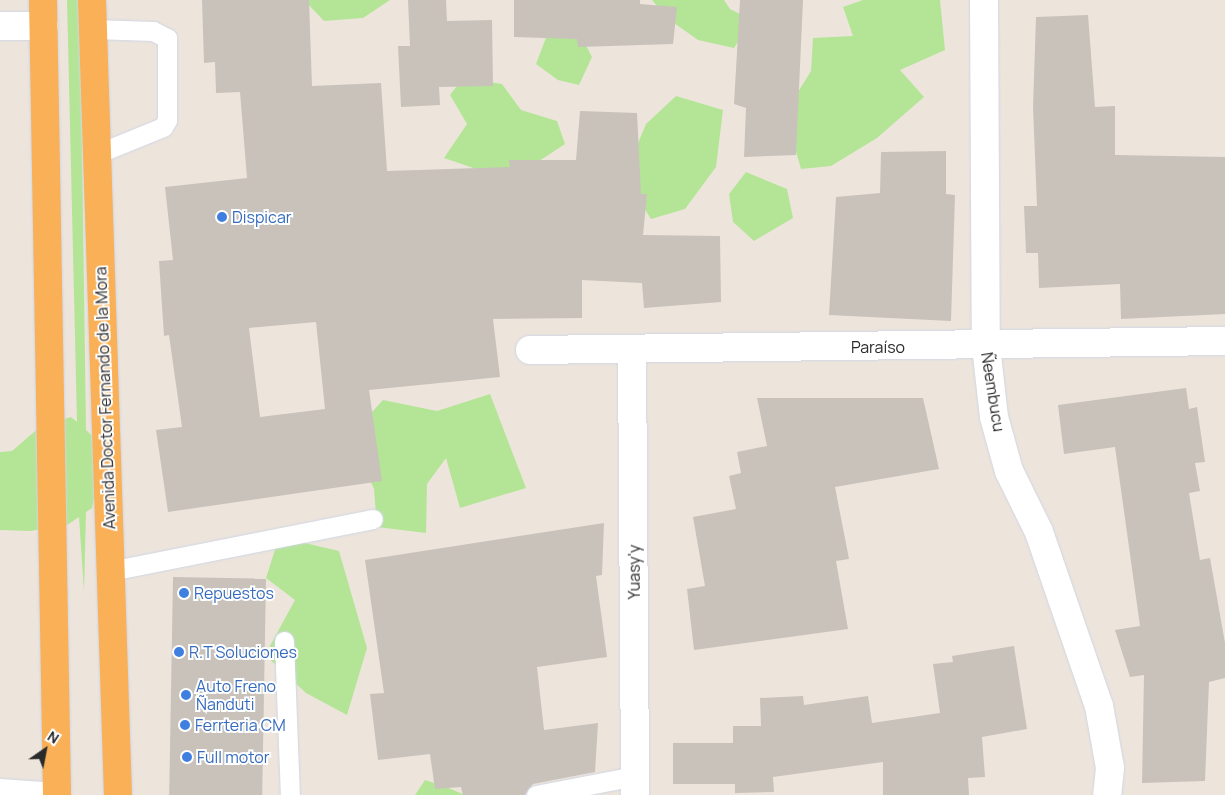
<!DOCTYPE html>
<meta charset="utf-8">
<style>
body{margin:0}
#map{position:relative;width:1225px;height:795px;overflow:hidden;background:#ede5dc;font-family:Manrope,sans-serif}
div>[style]{position:absolute}
.green>*{inset:0;background:#b4e596}
.building>*{inset:0;background:#c8c2bb;transform-origin:0 0}
.roads{filter:drop-shadow(0 0 1px #d1d5e4) drop-shadow(0 0 1px #d1d5e4)}
.service>*{height:19px;margin:-9.5px;padding:0 9.5px;transform-origin:9.5px;border-radius:9.5px;background:#fff}
.minor>*{height:28px;margin:-14px;padding:0 14px;transform-origin:14px;border-radius:14px;background:#fff}
.tertiary>*{height:28px;margin:-14px;padding:0 14px;transform-origin:14px;border-radius:14px;background:#fff}
.trunk>*{height:28px;margin:-14px;padding:0 14px;transform-origin:14px;border-radius:14px;background:#fab056}
.dots>*{width:14px;height:14px;translate:-50% -50%;box-sizing:border-box;border:2px solid #fff;border-radius:50%}
span{translate:-50% -50%;white-space:nowrap;text-align:center;line-height:1.15;-webkit-text-stroke:4px #fff;paint-order:stroke}
.shop-label{font-size:16px;color:#366cbe}
.left{translate:0 -50%;text-align:left}
.street-label{font-size:16px;color:#2a2a2a}
.north{position:absolute;left:20px;top:725px;width:50px;height:50px;-webkit-text-stroke:4px #fff;paint-order:stroke;rotate:33deg;font-size:14px;font-weight:700;line-height:20px;text-align:center;color:#2a2a2a}
.north::after{content:'';display:block;margin:auto;width:18px;height:22px;background:#2a2a2a;clip-path:polygon(50% 0,100% 100%,50% 72%,0 100%)}
</style>
<div id="map">
<div class="green">
<div style="clip-path:polygon(67px 0,80px 0,86px 430px,96px 439px,97px 485px,92px 508px,86px 512px,84px 592px,79px 517px,67px 525px,30px 531px,0 530px,0 452px,12px 451px,41px 426px,71px 417px,77px 422px)"></div>
<div style="clip-path:polygon(304px 0,390px 0,363px 18px,324px 21px)"></div>
<div style="clip-path:polygon(652px 0,724px 0,730px 9px,752px 20px,734px 48px,698px 40px,667px 18px)"></div>
<div style="clip-path:polygon(863px 0,940px 0,945px 50px,900px 70px,924px 97px,877px 138px,831px 166px,801px 169px,785px 113px,811px 71px,813px 38px,853px 36px,843px 7px)"></div>
<div style="clip-path:polygon(571px 16px,592px 57px,579px 85px,558px 80px,536px 64px,547px 35px)"></div>
<div style="clip-path:polygon(463px 78px,502px 84px,521px 110px,557px 121px,565px 144px,533px 165px,485px 172px,444px 158px,467px 124px,450px 95px)"></div>
<div style="clip-path:polygon(676px 96px,723px 110px,716px 167px,685px 209px,651px 219px,630px 186px,629px 165px,646px 124px)"></div>
<div style="clip-path:polygon(746px 172px,787px 189px,793px 218px,754px 241px,733px 222px,729px 194px)"></div>
<div style="clip-path:polygon(490px 394px,526px 488px,460px 508px,446px 458px,427px 484px,426px 533px,377px 527px,374px 489px,351px 435px,383px 400px,437px 411px)"></div>
<div style="clip-path:polygon(279px 537px,339px 551px,367px 648px,347px 715px,306px 693px,265px 655px,295px 600px,266px 578px)"></div>
<div style="clip-path:polygon(425px 780px,444px 786px,465px 795px,415px 795px)"></div>
</div>
<div class="building">
<div style="clip-path:polygon(evenodd,202px 0,309px 0,312px 86px,381px 83px,387px 171px,510px 167px,509px 160px,576px 160px,580px 111px,637px 113px,641px 194px,647px 194px,643px 235px,720px 236px,721px 302px,644px 308px,642px 283px,582px 280px,582px 318px,493px 319px,500px 377px,369px 390px,382px 481px,168px 512px,156px 430px,182px 427px,169px 335px,164px 336px,159px 261px,173px 260px,165px 187px,247px 178px,240px 92px,216px 93px,215px 62px,204px 63px,202px 0,316px 322px,325px 409px,260px 417px,249px 328px,316px 322px)"></div>
<div style="clip-path:polygon(408px 0,446px 0,447px 21px,492px 20px,493px 86px,439px 87px,440px 105px,401px 107px,398px 46px,410px 46px)"></div>
<div style="clip-path:polygon(514px 0,640px 0,640px 4px,677px 7px,673px 44px,578px 47px,577px 39px,514px 37px)"></div>
<div style="clip-path:polygon(740px 0,803px 0,796px 155px,744px 157px,746px 108px,734px 104px)"></div>
<div style="clip-path:polygon(1088px 15px,1095px 107px,1115px 106px,1115px 155px,1225px 157px,1225px 314px,1121px 319px,1120px 284px,1039px 288px,1038px 253px,1026px 253px,1024px 206px,1037px 206px,1033px 107px,1036px 17px)"></div>
<div style="clip-path:polygon(946px 151px,946px 194px,955px 195px,951px 321px,829px 315px,836px 197px,880px 193px,881px 152px)"></div>
<div style="clip-path:polygon(1186px 388px,1189px 409px,1197px 407px,1205px 462px,1195px 463px,1200px 491px,1189px 493px,1200px 560px,1210px 558px,1225px 643px,1225px 678px,1209px 682px,1205px 781px,1142px 783px,1144px 675px,1130px 677px,1115px 630px,1140px 626px,1115px 447px,1064px 454px,1058px 405px)"></div>
<div style="clip-path:polygon(757px 398px,923px 398px,939px 469px,835px 487px,849px 559px,836px 561px,848px 629px,694px 650px,687px 589px,705px 586px,693px 517px,736px 509px,729px 476px,741px 473px,737px 452px,767px 446px)"></div>
<div style="clip-path:polygon(604px 523px,602px 575px,596px 576px,607px 657px,537px 667px,544px 730px,598px 723px,595px 772px,533px 784px,525px 795px,463px 795px,461px 787px,435px 789px,430px 754px,378px 760px,370px 694px,384px 693px,365px 560px)"></div>
<div style="left:173px;top:577px;width:93px;height:218px;rotate:1deg"></div>
<div style="clip-path:polygon(1014px 646px,1027px 729px,982px 737px,985px 777px,968px 778px,969px 795px,883px 795px,883px 762px,773px 777px,774px 792px,735px 793px,735px 784px,673px 784px,673px 743px,733px 743px,733px 726px,761px 726px,760px 698px,803px 696px,804px 705px,868px 696px,872px 723px,940px 713px,933px 664px,953px 662px,952px 656px)"></div>
</div>
<div class="roads">
<div class="service">
<div style="left:93px;top:29px;width:60px;rotate:1.9deg"></div>
<div style="left:153px;top:31px;width:16px;rotate:27deg"></div>
<div style="left:167px;top:38px;width:82px;rotate:90deg"></div>
<div style="left:167px;top:120px;width:8px;rotate:120deg"></div>
<div style="left:163px;top:127px;width:71px;rotate:157.8deg"></div>
<div style="left:110px;top:571px;width:268px;rotate:-11.2deg"></div>
<div style="left:284px;top:641px;width:154px;rotate:87.8deg"></div>
<div style="left:0;top:788px;width:57px;rotate:4deg"></div>
<div style="left:536px;top:795px;width:101px;rotate:-10.9deg"></div>
</div>
<div class="minor">
<div style="left:984px;top:0;width:346px;rotate:89.7deg"></div>
<div style="left:986px;top:346px;width:71px;rotate:83.6deg"></div>
<div style="left:994px;top:417px;width:56px;rotate:74.5deg"></div>
<div style="left:1009px;top:471px;width:68px;rotate:63.8deg"></div>
<div style="left:1039px;top:532px;width:184px;rotate:71deg"></div>
<div style="left:1099px;top:706px;width:63px;rotate:79.9deg"></div>
<div style="left:1110px;top:768px;width:27px;rotate:96deg"></div>
<div style="left:632px;top:349px;width:446px;rotate:89.6deg"></div>
<div style="left:530px;top:350px;width:695px;rotate:-0.74deg"></div>
</div>
<div class="tertiary">
<div style="left:0;top:26px;width:44px"></div>
</div>
<div class="trunk">
<div style="left:43px;top:0;width:795px;rotate:88.99deg"></div>
<div style="left:92px;top:0;width:795px;rotate:88.13deg"></div>
</div>
</div>
<div class="dots">
<div style="left:222px;top:217px;background:#3f7fe0"></div>
<div style="left:184px;top:593px;background:#3f7fe0"></div>
<div style="left:179px;top:652px;background:#3f7fe0"></div>
<div style="left:186px;top:695px;background:#3f7fe0"></div>
<div style="left:185px;top:725px;background:#3f7fe0"></div>
<div style="left:187px;top:757px;background:#3f7fe0"></div>
</div>
<div class="shop-label">
<span class="left" style="left:232px;top:217px">Dispicar</span>
<span class="left" style="left:194px;top:593px">Repuestos</span>
<span class="left" style="left:189px;top:652px">R.T Soluciones</span>
<span class="left" style="left:196px;top:695px">Auto Freno<br>Ñanduti</span>
<span class="left" style="left:195px;top:725px">Ferrteria CM</span>
<span class="left" style="left:197px;top:757px">Full motor</span>
</div>
<div class="street-label">
<span style="left:878px;top:347px">Paraíso</span>
<span style="left:993px;top:392px;rotate:81deg">Ñeembucu</span>
<span style="left:105px;top:398px;rotate:-92deg">Avenida Doctor Fernando de la Mora</span>
<span style="left:634px;top:572px;rotate:-90deg">Yuasy'y</span>
</div>
<div class="north">N</div>
</div>
